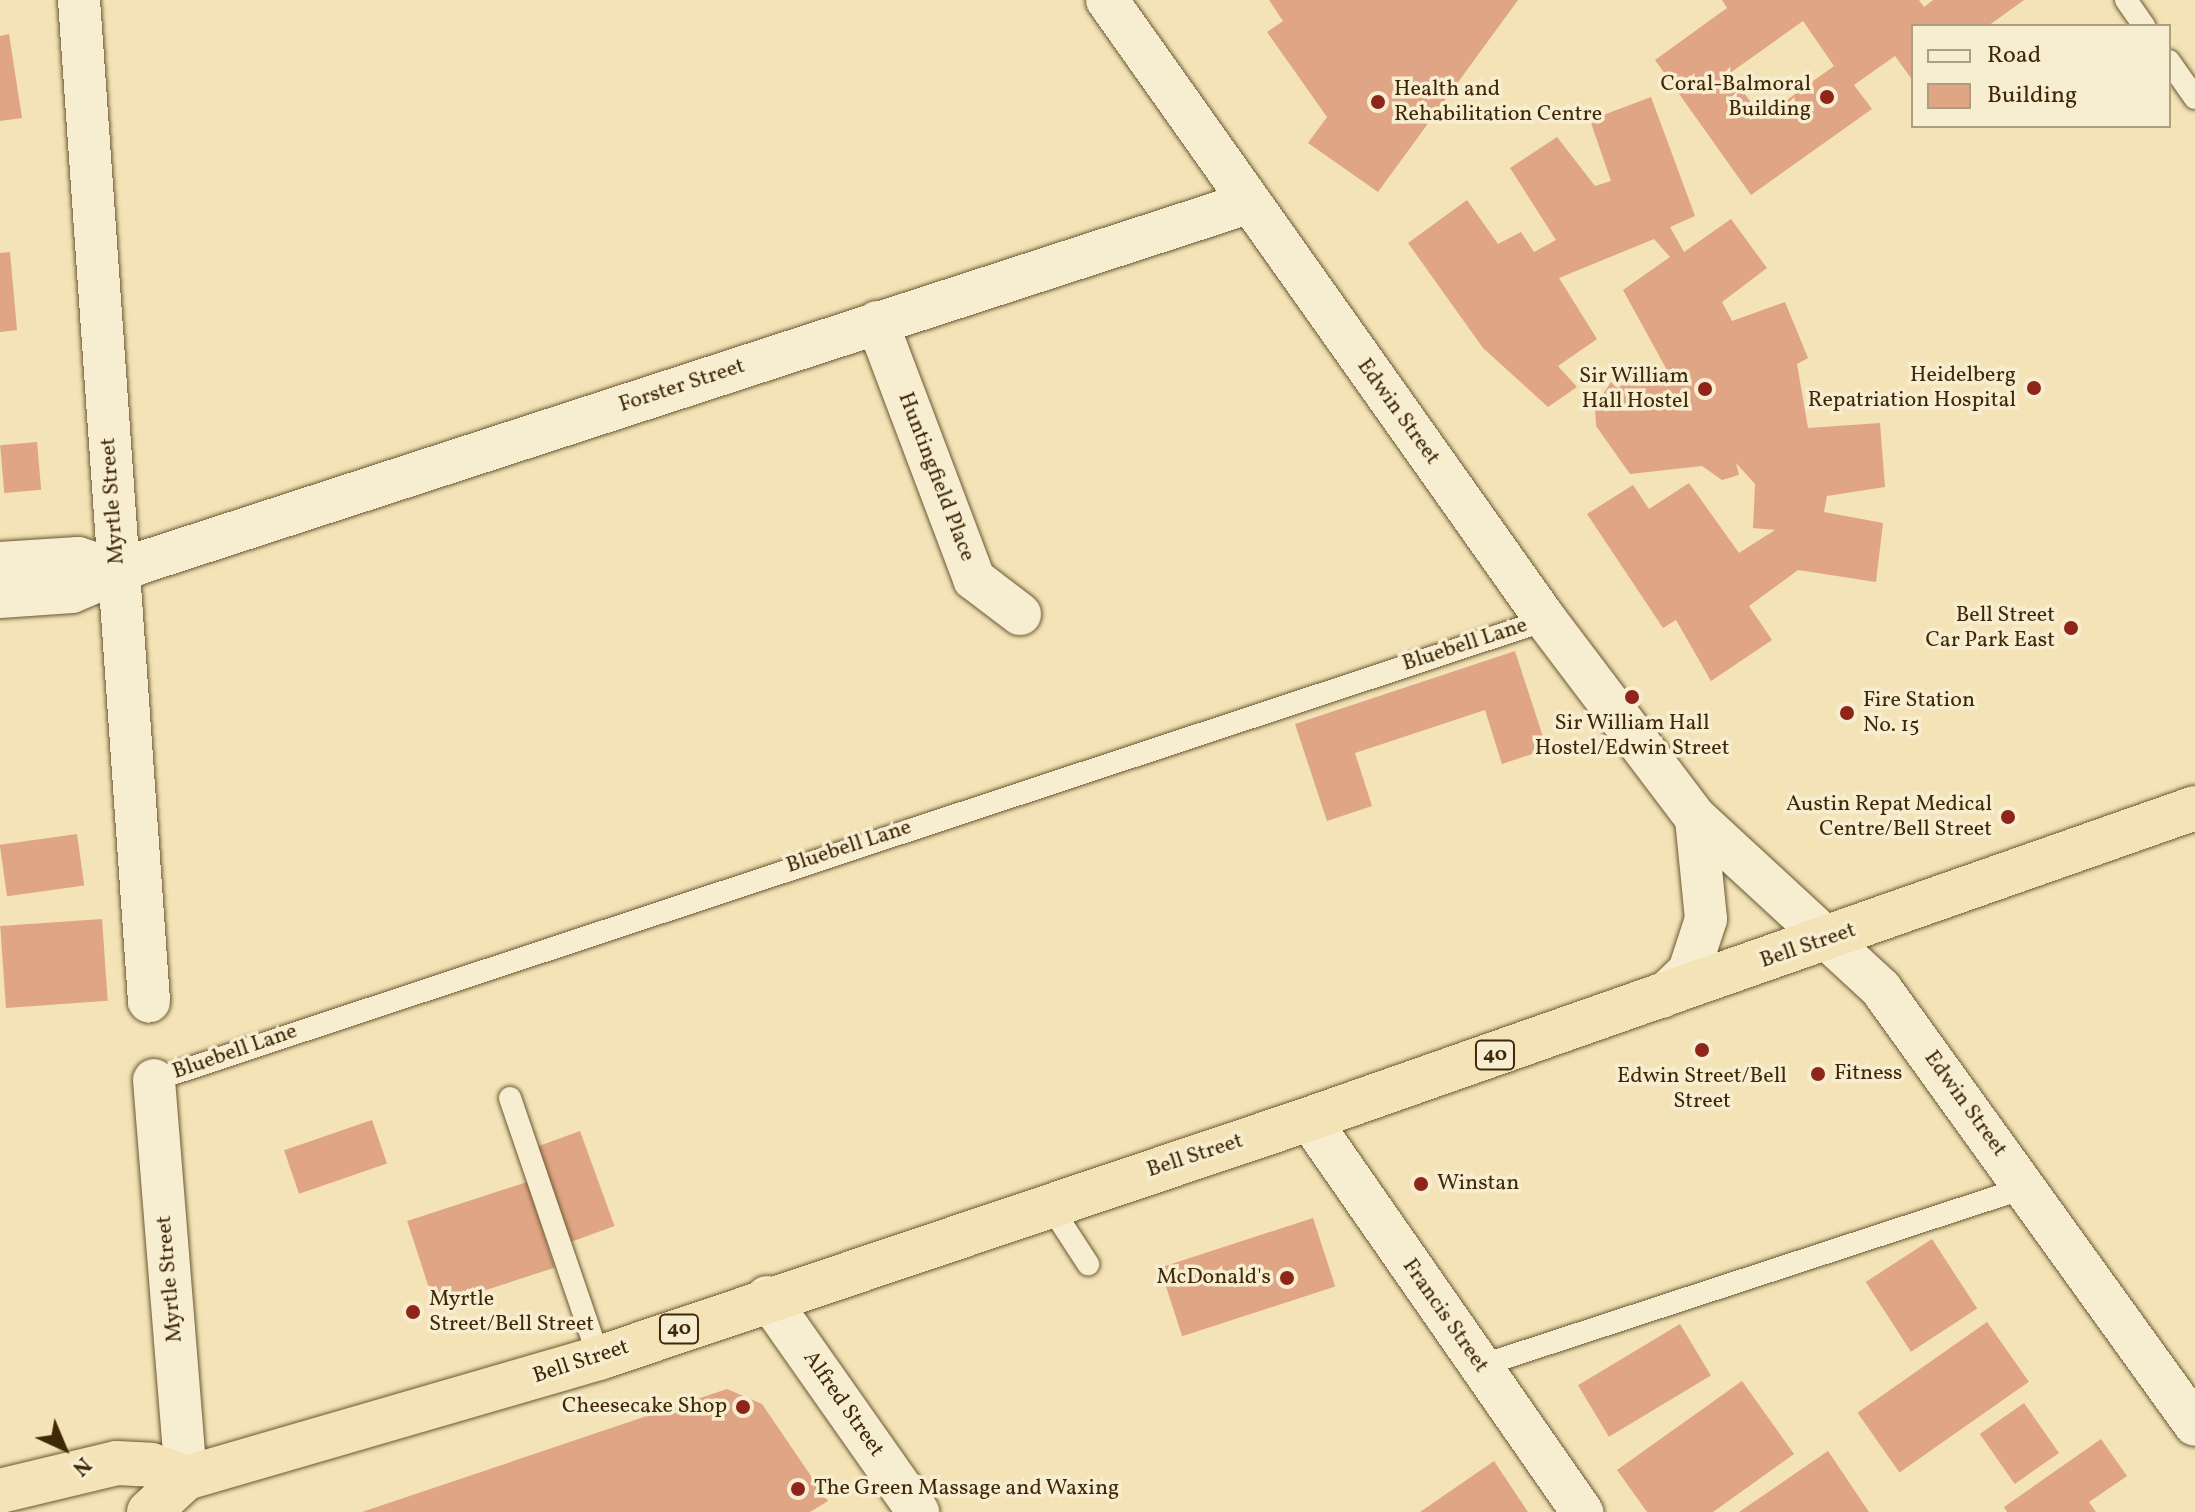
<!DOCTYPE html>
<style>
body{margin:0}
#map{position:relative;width:2195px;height:1512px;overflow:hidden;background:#f3e3b6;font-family:Vollkorn,serif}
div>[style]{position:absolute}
.building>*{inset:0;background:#e0a584;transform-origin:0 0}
.roads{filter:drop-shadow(0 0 2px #6c5732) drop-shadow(0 0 2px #6c5732)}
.lane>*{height:22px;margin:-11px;padding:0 11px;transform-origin:11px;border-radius:11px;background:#f7edd0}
.street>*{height:42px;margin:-21px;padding:0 21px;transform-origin:21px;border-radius:21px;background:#f7edd0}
.highway>*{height:44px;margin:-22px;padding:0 22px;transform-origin:22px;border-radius:22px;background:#f3e3b6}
.dots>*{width:22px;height:22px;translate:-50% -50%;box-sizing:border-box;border:4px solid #f7edd0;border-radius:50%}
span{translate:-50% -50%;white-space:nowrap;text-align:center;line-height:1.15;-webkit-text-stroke:7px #f7edd0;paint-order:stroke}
.shield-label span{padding:2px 6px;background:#f7edd0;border:2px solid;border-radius:6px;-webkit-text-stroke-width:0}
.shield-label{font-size:20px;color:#3f2806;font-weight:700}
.poi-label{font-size:22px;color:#3f2806}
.right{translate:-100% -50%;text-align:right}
.left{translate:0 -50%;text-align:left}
.street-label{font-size:22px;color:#3f2806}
.legend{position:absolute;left:1911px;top:24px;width:260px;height:104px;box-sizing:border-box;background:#f7edd0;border:2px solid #ad9e7f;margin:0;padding:10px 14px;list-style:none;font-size:24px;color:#3f2806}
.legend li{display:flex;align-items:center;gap:16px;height:40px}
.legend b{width:40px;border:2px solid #ad9e7f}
.north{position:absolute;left:24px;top:1408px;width:80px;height:80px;-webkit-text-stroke:6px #f7edd0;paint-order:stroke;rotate:136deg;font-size:22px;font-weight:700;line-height:32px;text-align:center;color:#3f2806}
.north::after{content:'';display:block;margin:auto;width:28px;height:36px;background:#3f2806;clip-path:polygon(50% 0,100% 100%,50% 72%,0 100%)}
</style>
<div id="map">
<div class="building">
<div style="clip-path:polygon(1269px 0,1518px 0,1378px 192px,1308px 143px,1327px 117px,1267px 32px,1283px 21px)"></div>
<div style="clip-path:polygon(evenodd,1722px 0,1919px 0,1924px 7px,1933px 0,2024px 0,1988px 26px,1913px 26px,1913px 81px,1895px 56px,1854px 85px,1872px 109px,1751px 195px,1655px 60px,1727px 8px,1722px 0,1803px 21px,1834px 66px,1762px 118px,1730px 73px,1803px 21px)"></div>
<div style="clip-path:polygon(9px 34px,22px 118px,0 121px,0 36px)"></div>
<div style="clip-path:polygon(1651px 97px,1695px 216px,1670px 227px,1684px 252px,1731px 219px,1767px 268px,1722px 302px,1732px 321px,1785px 302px,1808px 358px,1797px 364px,1808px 428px,1880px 423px,1885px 487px,1827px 496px,1824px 512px,1883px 523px,1876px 582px,1798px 570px,1749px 606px,1772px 640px,1711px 681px,1676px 620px,1663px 628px,1587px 514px,1633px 485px,1649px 509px,1689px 483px,1739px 553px,1775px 530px,1753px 528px,1755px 484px,1736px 463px,1739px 475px,1722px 480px,1702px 466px,1630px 474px,1596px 426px,1595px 406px,1611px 382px,1617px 388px,1639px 376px,1668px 372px,1623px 290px,1670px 257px,1654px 239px,1559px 278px,1597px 339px,1558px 366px,1577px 387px,1548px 407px,1483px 348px,1408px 243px,1467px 200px,1498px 244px,1521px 232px,1534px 252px,1556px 240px,1510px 168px,1557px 137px,1595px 186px,1611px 181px,1590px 120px)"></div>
<div style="clip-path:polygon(10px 252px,17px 330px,0 332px,0 253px)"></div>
<div style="left:37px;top:442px;width:48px;height:37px;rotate:85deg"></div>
<div style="clip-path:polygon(1515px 651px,1547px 749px,1502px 764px,1485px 710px,1355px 753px,1372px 806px,1327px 821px,1295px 724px)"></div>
<div style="left:77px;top:834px;width:52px;height:78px;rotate:82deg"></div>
<div style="left:102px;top:919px;width:82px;height:102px;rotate:86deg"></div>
<div style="left:372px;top:1120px;width:46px;height:93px;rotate:71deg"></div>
<div style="left:580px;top:1131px;width:101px;height:46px;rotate:70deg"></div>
<div style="left:527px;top:1182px;width:90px;height:126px;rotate:72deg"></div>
<div style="left:1313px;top:1218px;width:72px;height:161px;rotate:72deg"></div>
<div style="left:1932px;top:1239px;width:83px;height:79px;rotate:57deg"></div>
<div style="left:1987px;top:1322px;width:73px;height:158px;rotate:55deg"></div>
<div style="left:1680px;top:1324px;width:60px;height:119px;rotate:59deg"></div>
<div style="clip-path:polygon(1742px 1381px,1794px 1454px,1713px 1512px,1647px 1512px,1617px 1470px)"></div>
<div style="clip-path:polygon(727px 1389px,762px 1404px,828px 1501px,810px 1512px,362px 1512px)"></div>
<div style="left:2024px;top:1403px;width:61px;height:54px;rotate:55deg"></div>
<div style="clip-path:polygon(2101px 1439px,2127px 1476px,2089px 1502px,2096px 1512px,2007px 1512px,2004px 1507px)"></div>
<div style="clip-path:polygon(1828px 1451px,1869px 1512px,1739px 1512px)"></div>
<div style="clip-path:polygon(1494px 1461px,1528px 1512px,1420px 1512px)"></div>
</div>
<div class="roads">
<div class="lane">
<div style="left:2126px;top:0;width:32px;rotate:55deg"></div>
<div style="left:2169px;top:61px;width:45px;rotate:54.9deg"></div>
<div style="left:154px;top:1080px;width:1466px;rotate:-18.29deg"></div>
<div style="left:510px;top:1098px;width:275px;rotate:71.1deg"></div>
<div style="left:1049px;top:1204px;width:72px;rotate:57deg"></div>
<div style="left:1480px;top:1366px;width:576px;rotate:-18.12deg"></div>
</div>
<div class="street">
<div style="left:79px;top:0;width:1004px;rotate:86deg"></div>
<div style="left:1107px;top:0;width:760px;rotate:54.7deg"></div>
<div style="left:1546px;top:620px;width:248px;rotate:52.9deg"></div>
<div style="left:1696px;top:818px;width:252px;rotate:42.7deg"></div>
<div style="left:1881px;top:989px;width:537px;rotate:54.24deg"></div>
<div style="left:877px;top:322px;width:275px;rotate:69.3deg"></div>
<div style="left:974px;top:579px;width:58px;rotate:37.3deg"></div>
<div style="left:0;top:563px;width:78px;rotate:-3.7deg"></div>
<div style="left:78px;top:558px;width:41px;rotate:18.4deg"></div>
<div style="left:0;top:597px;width:72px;rotate:-4deg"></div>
<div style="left:72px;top:592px;width:74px;rotate:-23.1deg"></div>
<div style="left:140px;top:563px;width:1165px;rotate:-18deg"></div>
<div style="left:1662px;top:997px;width:37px;rotate:-44deg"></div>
<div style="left:1689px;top:971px;width:55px;rotate:-71.9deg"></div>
<div style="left:1706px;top:919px;width:101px;rotate:-95.7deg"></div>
<div style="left:154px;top:1080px;width:399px;rotate:85.4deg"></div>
<div style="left:1309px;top:1119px;width:479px;rotate:55.2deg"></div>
<div style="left:767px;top:1297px;width:263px;rotate:54.9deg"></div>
</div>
<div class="highway">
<div style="left:0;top:1491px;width:120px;rotate:-13.5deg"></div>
<div style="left:117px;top:1463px;width:34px;rotate:3deg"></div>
<div style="left:151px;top:1465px;width:37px;rotate:20deg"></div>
<div style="left:149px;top:1512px;width:50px;rotate:-42.6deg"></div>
<div style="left:186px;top:1478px;width:430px;rotate:-16.2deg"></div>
<div style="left:599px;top:1358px;width:749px;rotate:-18.6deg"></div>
<div style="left:1309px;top:1119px;width:939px;rotate:-19.34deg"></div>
</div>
</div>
<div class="dots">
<div style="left:1827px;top:97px;background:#8f2418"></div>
<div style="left:1378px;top:102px;background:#8f2418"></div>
<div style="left:2034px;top:388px;background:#8f2418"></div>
<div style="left:1705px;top:389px;background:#8f2418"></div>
<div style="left:2071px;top:628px;background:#8f2418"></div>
<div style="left:1632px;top:697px;background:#8f2418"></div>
<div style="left:1847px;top:713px;background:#8f2418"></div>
<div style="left:2008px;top:817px;background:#8f2418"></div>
<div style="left:1702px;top:1050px;background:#8f2418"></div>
<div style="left:1818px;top:1074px;background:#8f2418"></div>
<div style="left:1421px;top:1184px;background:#8f2418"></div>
<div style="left:1287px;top:1278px;background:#8f2418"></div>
<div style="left:413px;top:1312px;background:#8f2418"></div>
<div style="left:743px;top:1407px;background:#8f2418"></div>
<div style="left:798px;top:1489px;background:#8f2418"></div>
</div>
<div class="shield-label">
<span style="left:1495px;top:1055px">40</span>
<span style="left:679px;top:1329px">40</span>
</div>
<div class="poi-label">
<span class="right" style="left:1811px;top:97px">Coral-Balmoral<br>Building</span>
<span class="left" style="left:1394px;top:102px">Health and<br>Rehabilitation Centre</span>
<span class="right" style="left:2016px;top:388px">Heidelberg<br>Repatriation Hospital</span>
<span class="right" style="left:1689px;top:389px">Sir William<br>Hall Hostel</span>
<span class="right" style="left:2055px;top:628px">Bell Street<br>Car Park East</span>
<span class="left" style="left:1863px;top:713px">Fire Station<br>No. 15</span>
<span style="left:1632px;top:736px">Sir William Hall<br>Hostel/Edwin Street</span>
<span class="right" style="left:1992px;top:817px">Austin Repat Medical<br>Centre/Bell Street</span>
<span class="left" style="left:1834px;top:1074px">Fitness</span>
<span style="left:1702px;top:1089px">Edwin Street/Bell<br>Street</span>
<span class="left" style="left:1437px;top:1184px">Winstan</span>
<span class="right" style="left:1271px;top:1278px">McDonald's</span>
<span class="left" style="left:429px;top:1312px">Myrtle<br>Street/Bell Street</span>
<span class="right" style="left:727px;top:1407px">Cheesecake Shop</span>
<span class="left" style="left:814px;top:1489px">The Green Massage and Waxing</span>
</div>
<div class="street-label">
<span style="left:682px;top:386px;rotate:-18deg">Forster Street</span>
<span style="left:1398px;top:412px;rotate:54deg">Edwin Street</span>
<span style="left:936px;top:477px;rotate:69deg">Huntingfield Place</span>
<span style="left:113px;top:501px;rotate:-94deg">Myrtle Street</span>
<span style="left:1465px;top:645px;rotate:-18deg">Bluebell Lane</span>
<span style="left:849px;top:847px;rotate:-18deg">Bluebell Lane</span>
<span style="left:1808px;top:946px;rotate:-19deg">Bell Street</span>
<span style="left:235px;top:1052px;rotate:-19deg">Bluebell Lane</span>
<span style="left:1965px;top:1104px;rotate:54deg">Edwin Street</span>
<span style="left:1195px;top:1156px;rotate:-18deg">Bell Street</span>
<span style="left:170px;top:1279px;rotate:-95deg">Myrtle Street</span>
<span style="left:1445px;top:1316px;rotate:55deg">Francis Street</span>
<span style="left:581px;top:1362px;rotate:-18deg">Bell Street</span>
<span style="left:843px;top:1404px;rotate:55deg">Alfred Street</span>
</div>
<ul class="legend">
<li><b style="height:10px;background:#f7edd0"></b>Road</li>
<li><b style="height:22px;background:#e0a584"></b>Building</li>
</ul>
<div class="north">N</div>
</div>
